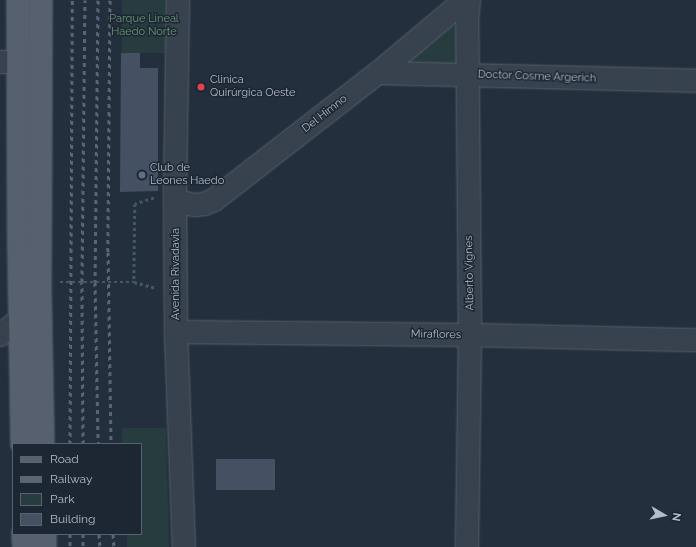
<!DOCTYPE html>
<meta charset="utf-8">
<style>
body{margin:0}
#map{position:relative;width:696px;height:547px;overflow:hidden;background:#242f3e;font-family:Raleway,sans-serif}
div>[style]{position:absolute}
.green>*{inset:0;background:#263c3f;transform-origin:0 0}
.building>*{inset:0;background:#455162;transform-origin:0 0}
.path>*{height:2.5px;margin-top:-1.25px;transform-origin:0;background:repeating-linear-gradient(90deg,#44595c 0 3px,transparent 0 6px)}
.roads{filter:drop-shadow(0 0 1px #565f6c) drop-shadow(0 0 1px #565f6c)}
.minor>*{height:22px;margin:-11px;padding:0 11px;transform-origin:11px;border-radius:11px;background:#38414e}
.major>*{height:22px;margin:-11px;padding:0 11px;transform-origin:11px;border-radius:11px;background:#56606e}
.rail>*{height:3px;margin-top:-1.5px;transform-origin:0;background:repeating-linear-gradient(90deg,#5a6575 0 4px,transparent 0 8px)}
.dots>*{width:11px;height:11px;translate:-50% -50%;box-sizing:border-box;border:2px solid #1d2633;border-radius:50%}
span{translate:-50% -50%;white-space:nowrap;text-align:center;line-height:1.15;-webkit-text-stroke:3px #1d2633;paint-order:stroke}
.park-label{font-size:11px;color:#6b9a76}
.street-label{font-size:11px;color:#b4bcc9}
.poi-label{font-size:11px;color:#b4bcc9}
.left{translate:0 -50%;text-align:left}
.legend{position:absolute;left:12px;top:443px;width:130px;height:92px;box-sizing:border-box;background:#1d2633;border:1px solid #59626f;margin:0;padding:5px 7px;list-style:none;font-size:12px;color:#b4bcc9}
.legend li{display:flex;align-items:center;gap:8px;height:20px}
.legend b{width:20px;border:1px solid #59626f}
.north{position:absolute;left:644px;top:495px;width:40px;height:40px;-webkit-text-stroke:3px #1d2633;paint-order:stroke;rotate:99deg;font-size:11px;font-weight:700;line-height:16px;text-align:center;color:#b4bcc9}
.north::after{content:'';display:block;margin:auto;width:14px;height:18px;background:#b4bcc9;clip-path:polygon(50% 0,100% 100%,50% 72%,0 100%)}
</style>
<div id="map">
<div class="green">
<div style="left:122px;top:0;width:44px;height:53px"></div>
<div style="clip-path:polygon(451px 25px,456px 27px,458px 60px,456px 64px,415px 64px,411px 61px,412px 56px)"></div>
<div style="clip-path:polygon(122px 428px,166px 428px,169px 547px,127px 547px,127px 534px,141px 534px,141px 444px,122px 444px)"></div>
</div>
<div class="building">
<div style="clip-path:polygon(121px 53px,140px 53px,140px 68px,158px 68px,158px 191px,120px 192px)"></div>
<div style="left:275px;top:459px;width:31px;height:59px;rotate:90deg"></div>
</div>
<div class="path">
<div style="left:154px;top:198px;width:20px;rotate:162deg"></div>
<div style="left:135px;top:204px;width:78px;rotate:90.7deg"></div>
<div style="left:134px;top:282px;width:23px;rotate:15deg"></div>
<div style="left:60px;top:282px;width:74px"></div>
</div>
<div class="roads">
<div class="minor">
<div style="left:178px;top:0;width:191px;rotate:90.9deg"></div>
<div style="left:175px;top:191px;width:141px;rotate:89.6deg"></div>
<div style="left:176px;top:332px;width:215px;rotate:87.9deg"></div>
<div style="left:0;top:62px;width:18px"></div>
<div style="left:378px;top:73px;width:318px;rotate:1.4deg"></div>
<div style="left:176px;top:201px;width:19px;rotate:12deg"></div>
<div style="left:195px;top:205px;width:9px;rotate:-6deg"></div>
<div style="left:204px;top:204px;width:11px;rotate:-22deg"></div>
<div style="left:214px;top:200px;width:207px;rotate:-37.8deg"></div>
<div style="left:378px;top:73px;width:114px;rotate:-40deg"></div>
<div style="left:176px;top:332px;width:294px;rotate:0.6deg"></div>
<div style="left:470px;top:335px;width:226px;rotate:1.3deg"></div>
<div style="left:0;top:335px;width:25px;rotate:-37deg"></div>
<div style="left:20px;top:320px;width:16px;rotate:-7deg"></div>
<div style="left:467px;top:547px;width:212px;rotate:-89.2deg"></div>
<div style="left:470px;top:335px;width:316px;rotate:-90.5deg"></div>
<div style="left:467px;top:19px;width:19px;rotate:-84deg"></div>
</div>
<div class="major">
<div style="left:18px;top:0;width:250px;rotate:89.8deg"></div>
<div style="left:19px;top:250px;width:194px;rotate:89.1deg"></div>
<div style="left:41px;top:0;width:291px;rotate:90.2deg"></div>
<div style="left:40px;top:291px;width:153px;rotate:88.9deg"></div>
<div style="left:23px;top:534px;width:13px;rotate:86deg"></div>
<div style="left:45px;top:534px;width:13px;rotate:90deg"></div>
</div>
</div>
<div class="rail">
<div style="left:98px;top:0;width:282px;rotate:90.6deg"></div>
<div style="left:95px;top:282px;width:162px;rotate:88.9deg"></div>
<div style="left:110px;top:0;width:252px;rotate:90.5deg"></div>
<div style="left:108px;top:252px;width:192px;rotate:89.1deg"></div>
<div style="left:70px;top:444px;width:444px;rotate:-89.7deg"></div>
<div style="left:83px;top:444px;width:162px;rotate:-90.4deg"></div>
<div style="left:82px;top:282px;width:282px;rotate:-89.4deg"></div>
<div style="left:70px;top:534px;width:13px;rotate:90deg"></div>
<div style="left:83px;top:534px;width:13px;rotate:90deg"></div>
<div style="left:99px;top:534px;width:13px;rotate:86deg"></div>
<div style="left:113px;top:534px;width:13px;rotate:86deg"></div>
</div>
<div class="dots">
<div style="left:201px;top:87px;background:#e0444e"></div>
<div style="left:142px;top:175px;background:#5c6f8a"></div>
</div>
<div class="park-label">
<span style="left:144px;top:26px">Parque Lineal<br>Haedo Norte</span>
</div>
<div class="street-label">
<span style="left:537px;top:77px;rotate:2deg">Doctor Cosme Argerich</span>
<span style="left:325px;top:114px;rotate:-38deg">Del Himno</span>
<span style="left:470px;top:273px;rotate:-91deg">Alberto Vignes</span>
<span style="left:176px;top:274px;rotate:-90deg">Avenida Rivadavia</span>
<span style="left:436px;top:335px;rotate:1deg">Miraflores</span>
</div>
<div class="poi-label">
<span class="left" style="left:210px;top:87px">Clinica<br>Quirúrgica Oeste</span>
<span class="left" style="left:150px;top:175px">Club de<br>Leones Haedo</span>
</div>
<ul class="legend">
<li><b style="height:5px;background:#56606e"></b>Road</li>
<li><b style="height:5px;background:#5a6575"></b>Railway</li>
<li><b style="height:11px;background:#263c3f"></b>Park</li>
<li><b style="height:11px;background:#455162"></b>Building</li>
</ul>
<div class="north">N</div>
</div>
